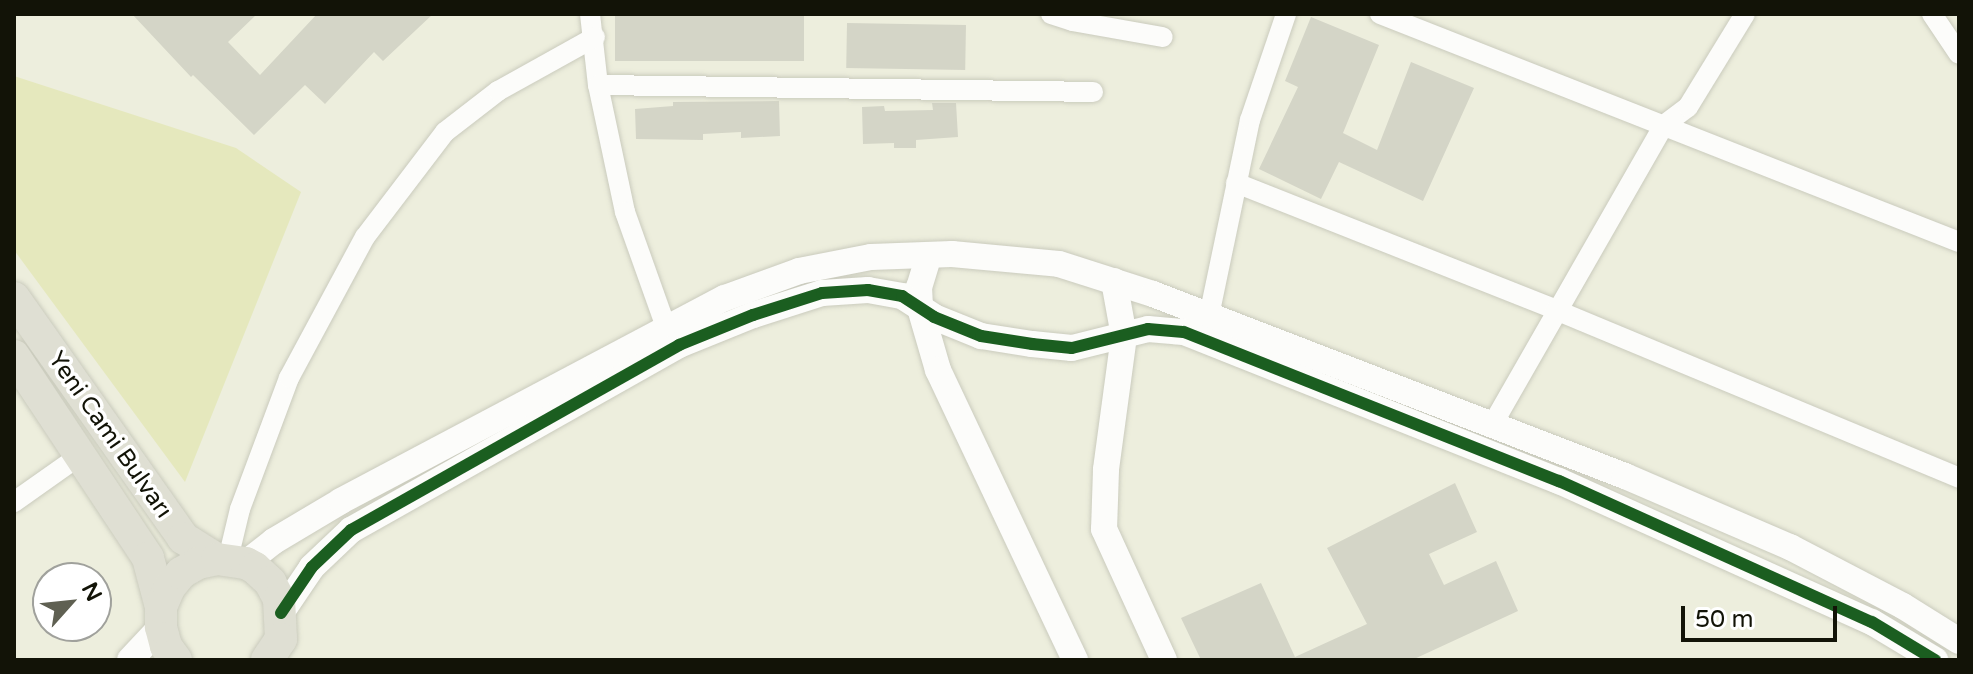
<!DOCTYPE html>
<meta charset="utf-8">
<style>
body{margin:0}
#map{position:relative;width:1973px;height:674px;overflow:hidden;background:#edeedd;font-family:"Varela Round",sans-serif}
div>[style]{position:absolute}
.green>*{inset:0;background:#e5e8bd}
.building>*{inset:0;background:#d4d5c7;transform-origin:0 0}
.roads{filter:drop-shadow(0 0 2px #cacbbd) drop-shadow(0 0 2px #cacbbd)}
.minor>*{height:20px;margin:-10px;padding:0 10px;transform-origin:10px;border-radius:10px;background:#fcfcfa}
.tertiary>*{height:26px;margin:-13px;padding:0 13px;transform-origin:13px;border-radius:13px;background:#fcfcfa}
.primary>*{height:32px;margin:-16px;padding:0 16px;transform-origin:16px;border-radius:16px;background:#dfdfd3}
.cycleway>*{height:12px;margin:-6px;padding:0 6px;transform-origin:6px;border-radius:6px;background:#1b5e20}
span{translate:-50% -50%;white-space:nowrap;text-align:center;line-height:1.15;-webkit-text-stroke:7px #fff;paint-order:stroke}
.street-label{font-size:24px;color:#121307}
.frame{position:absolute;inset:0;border:16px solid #121307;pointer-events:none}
.north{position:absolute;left:32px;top:562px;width:80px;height:80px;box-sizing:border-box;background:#fff;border:2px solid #a0a19c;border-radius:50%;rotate:63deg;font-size:22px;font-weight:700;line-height:32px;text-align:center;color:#121307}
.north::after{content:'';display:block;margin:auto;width:28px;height:36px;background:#5f6052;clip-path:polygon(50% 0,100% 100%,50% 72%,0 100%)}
.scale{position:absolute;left:1681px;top:606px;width:156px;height:36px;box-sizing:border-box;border:4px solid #121307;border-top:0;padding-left:10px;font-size:24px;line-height:28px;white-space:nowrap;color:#121307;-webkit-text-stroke:6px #fff;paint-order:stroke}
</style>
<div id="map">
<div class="green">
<div style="clip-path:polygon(14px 76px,236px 148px,301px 192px,185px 482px,14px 250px)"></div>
</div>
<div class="building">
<div style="clip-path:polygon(132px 14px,257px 14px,228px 42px,260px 75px,317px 14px,433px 14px,383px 61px,374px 52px,325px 104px,305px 85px,254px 135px,193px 75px,191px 77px)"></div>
<div style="left:615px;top:14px;width:189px;height:47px"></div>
<div style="clip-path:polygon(1311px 17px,1379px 45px,1343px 133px,1377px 150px,1411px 62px,1474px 88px,1423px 201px,1339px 162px,1321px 199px,1259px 169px,1298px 87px,1285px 81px)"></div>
<div style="left:847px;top:23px;width:119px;height:45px;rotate:1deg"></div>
<div style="clip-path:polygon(779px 101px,780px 136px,741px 138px,741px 132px,703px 134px,703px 140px,636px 139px,635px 109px,673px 106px,673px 102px)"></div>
<div style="clip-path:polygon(932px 103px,956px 103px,958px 137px,916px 140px,916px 148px,894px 148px,894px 143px,863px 144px,862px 107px,884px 106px,885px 111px,933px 110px)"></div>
<div style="clip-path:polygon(1455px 483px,1477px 532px,1429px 554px,1444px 585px,1496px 561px,1518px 611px,1412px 660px,1201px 660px,1181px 618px,1261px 583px,1295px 657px,1367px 624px,1327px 548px)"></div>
</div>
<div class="roads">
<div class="minor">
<div style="left:590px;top:14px;width:71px;rotate:83.6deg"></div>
<div style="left:598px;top:85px;width:130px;rotate:78deg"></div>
<div style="left:625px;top:212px;width:122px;rotate:70.4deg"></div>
<div style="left:1051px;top:14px;width:22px;rotate:18deg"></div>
<div style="left:1072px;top:21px;width:92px;rotate:10deg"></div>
<div style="left:1380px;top:14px;width:622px;rotate:21.49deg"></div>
<div style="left:1932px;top:14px;width:48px;rotate:56deg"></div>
<div style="left:598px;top:85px;width:495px;rotate:0.8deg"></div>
<div style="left:1236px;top:183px;width:344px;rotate:21.6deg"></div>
<div style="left:1556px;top:310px;width:437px;rotate:22.6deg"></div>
<div style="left:1209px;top:316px;width:200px;rotate:-78.2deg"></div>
<div style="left:1250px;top:120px;width:112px;rotate:-71.2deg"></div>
<div style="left:1491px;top:427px;width:348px;rotate:-60.2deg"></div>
<div style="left:1664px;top:125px;width:30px;rotate:-37deg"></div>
<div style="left:1688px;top:107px;width:109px;rotate:-58.5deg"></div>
<div style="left:14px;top:502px;width:83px;rotate:-35.2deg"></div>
<div style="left:228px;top:559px;width:51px;rotate:-76.5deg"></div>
<div style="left:240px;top:509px;width:140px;rotate:-69.5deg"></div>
<div style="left:289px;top:378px;width:160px;rotate:-61.7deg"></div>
<div style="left:365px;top:237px;width:132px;rotate:-52.7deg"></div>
<div style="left:445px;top:132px;width:67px;rotate:-37.7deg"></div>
<div style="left:498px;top:91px;width:111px;rotate:-29.1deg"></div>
</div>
<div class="tertiary">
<div style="left:929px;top:255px;width:34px;rotate:107deg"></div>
<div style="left:919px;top:287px;width:21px;rotate:87deg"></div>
<div style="left:920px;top:308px;width:65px;rotate:73.8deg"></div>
<div style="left:938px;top:370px;width:321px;rotate:64.7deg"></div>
<div style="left:1114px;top:281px;width:56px;rotate:79.7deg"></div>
<div style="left:1124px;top:336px;width:135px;rotate:97.7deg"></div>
<div style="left:1106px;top:470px;width:59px;rotate:91.9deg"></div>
<div style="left:1104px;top:529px;width:144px;rotate:65.4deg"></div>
<div style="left:246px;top:563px;width:36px;rotate:-38deg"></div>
<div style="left:274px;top:541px;width:78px;rotate:-30.8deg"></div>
<div style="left:341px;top:501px;width:434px;rotate:-27.9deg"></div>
<div style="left:725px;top:298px;width:79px;rotate:-20deg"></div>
<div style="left:799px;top:271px;width:73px;rotate:-11deg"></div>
<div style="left:871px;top:257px;width:81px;rotate:-2.1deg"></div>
<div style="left:952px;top:254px;width:107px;rotate:5.3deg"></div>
<div style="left:1059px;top:264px;width:99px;rotate:17.7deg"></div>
<div style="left:1153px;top:294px;width:506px;rotate:21.09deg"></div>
<div style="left:1625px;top:476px;width:180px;rotate:23.3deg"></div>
<div style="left:1790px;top:547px;width:127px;rotate:27.6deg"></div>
<div style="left:1903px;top:606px;width:66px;rotate:32deg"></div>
<div style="left:281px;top:613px;width:55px;rotate:-56deg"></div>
<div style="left:312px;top:567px;width:54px;rotate:-43.5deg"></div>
<div style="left:351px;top:530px;width:377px;rotate:-29.4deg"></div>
<div style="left:679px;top:345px;width:80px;rotate:-22.1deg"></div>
<div style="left:753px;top:315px;width:72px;rotate:-17.7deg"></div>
<div style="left:822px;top:293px;width:46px;rotate:-3.7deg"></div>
<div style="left:868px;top:290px;width:35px;rotate:10deg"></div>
<div style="left:902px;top:296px;width:38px;rotate:33deg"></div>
<div style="left:934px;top:317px;width:51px;rotate:22deg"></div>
<div style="left:981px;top:336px;width:52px;rotate:8.9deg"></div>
<div style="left:1032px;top:344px;width:40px;rotate:5.7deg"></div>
<div style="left:1072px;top:348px;width:78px;rotate:-14deg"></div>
<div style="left:1148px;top:329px;width:36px;rotate:5deg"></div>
<div style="left:1184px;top:332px;width:404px;rotate:21.7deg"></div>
<div style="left:1559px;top:481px;width:343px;rotate:24.3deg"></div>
<div style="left:1872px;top:622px;width:74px;rotate:31.1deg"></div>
<div style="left:130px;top:660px;width:45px;rotate:-46.8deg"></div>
</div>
<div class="primary">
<div style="left:14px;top:298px;width:294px;rotate:54.8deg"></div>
<div style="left:183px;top:538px;width:40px;rotate:32deg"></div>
<div style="left:14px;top:356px;width:242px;rotate:56.4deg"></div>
<div style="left:148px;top:558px;width:51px;rotate:75.1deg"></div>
<div style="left:176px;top:660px;width:17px;rotate:-126deg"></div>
<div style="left:166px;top:646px;width:20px;rotate:-105deg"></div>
<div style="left:161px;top:627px;width:20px;rotate:-90deg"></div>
<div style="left:161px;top:607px;width:21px;rotate:-67deg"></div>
<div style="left:169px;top:588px;width:19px;rotate:-51deg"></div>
<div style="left:181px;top:573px;width:20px;rotate:-30deg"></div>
<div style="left:198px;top:563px;width:19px;rotate:-12deg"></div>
<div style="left:217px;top:559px;width:29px;rotate:8deg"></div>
<div style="left:246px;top:563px;width:10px;rotate:29deg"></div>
<div style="left:255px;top:568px;width:21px;rotate:43deg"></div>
<div style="left:270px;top:582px;width:19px;rotate:62deg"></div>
<div style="left:279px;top:599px;width:40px;rotate:87.1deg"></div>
<div style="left:281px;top:639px;width:25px;rotate:124deg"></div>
</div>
</div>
<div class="cycleway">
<div style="left:281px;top:613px;width:55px;rotate:-56deg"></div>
<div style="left:312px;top:567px;width:54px;rotate:-43.5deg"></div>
<div style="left:351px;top:530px;width:377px;rotate:-29.4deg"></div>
<div style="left:679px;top:345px;width:80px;rotate:-22.1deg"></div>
<div style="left:753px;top:315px;width:72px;rotate:-17.7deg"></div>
<div style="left:822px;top:293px;width:46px;rotate:-3.7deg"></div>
<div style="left:868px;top:290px;width:35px;rotate:10deg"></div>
<div style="left:902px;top:296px;width:38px;rotate:33deg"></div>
<div style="left:934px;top:317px;width:51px;rotate:22deg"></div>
<div style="left:981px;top:336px;width:52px;rotate:8.9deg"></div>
<div style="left:1032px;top:344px;width:40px;rotate:5.7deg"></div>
<div style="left:1072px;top:348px;width:78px;rotate:-14deg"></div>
<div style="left:1148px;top:329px;width:36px;rotate:5deg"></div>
<div style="left:1184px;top:332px;width:404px;rotate:21.7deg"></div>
<div style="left:1559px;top:481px;width:343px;rotate:24.3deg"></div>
<div style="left:1872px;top:622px;width:74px;rotate:31.1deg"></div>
</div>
<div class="street-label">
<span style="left:110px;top:435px;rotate:55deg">Yeni Cami Bulvarı</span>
</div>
<div class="frame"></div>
<div class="north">N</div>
<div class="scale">50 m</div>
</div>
